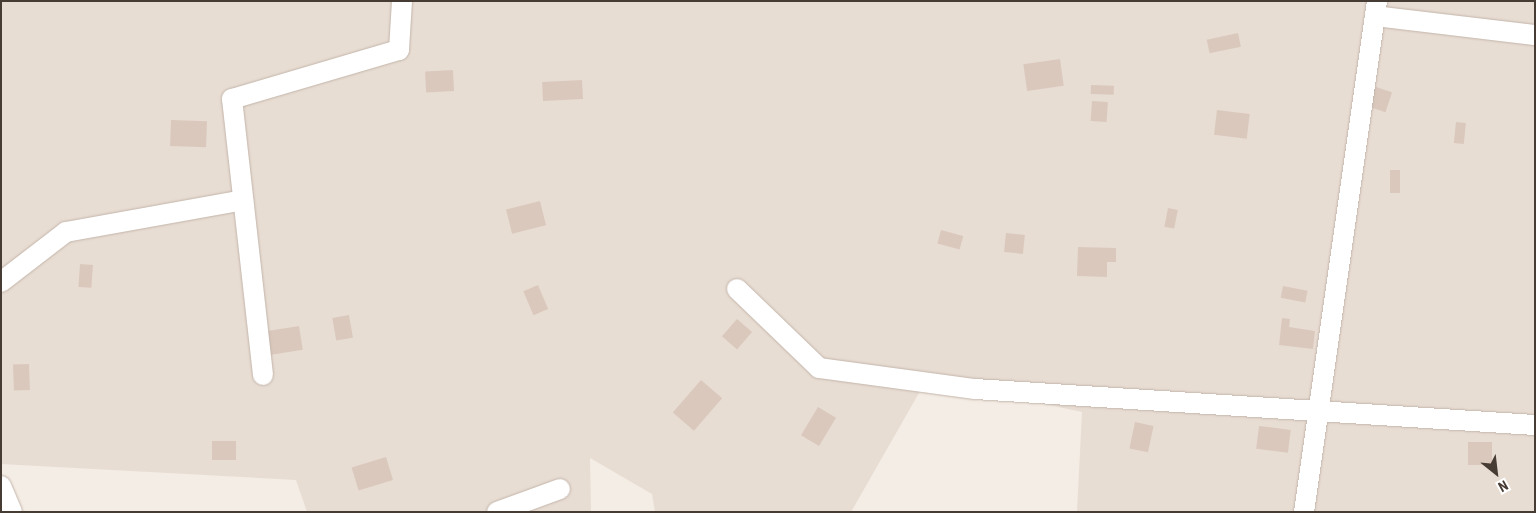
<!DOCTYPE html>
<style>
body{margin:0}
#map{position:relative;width:1536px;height:513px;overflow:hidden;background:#f4ede5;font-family:"Roboto Condensed",sans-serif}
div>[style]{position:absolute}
.residential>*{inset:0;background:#e8ddd3}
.building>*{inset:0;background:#dac8bd;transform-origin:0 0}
.roads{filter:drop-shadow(0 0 1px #c3b5aa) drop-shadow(0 0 1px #c3b5aa)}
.street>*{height:20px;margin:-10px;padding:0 10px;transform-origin:10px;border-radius:10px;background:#fff}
span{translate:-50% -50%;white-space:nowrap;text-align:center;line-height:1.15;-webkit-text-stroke:4.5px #fff;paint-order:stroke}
.frame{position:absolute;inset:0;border:2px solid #473c34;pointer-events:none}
.north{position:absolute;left:1471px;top:448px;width:50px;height:50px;-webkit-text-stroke:4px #fff;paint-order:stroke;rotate:151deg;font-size:14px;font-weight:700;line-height:20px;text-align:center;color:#473c34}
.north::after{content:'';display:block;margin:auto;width:18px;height:22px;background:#473c34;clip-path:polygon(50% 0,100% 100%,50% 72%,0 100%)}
</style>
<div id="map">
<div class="residential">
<div style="clip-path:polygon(1px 1px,1535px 1px,1535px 512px,1077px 512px,1082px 412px,927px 379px,851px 512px,655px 512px,652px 494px,590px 458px,591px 512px,307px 512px,296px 480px,1px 464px)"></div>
</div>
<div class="building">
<div style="left:1238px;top:33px;width:14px;height:32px;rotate:78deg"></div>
<div style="left:1060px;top:59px;width:27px;height:37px;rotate:82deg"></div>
<div style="left:453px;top:70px;width:21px;height:28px;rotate:87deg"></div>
<div style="left:582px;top:80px;width:19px;height:40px;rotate:87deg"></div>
<div style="left:1091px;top:85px;width:23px;height:9px;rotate:2deg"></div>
<div style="left:1373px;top:86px;width:20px;height:21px;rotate:18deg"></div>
<div style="left:1092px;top:101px;width:16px;height:20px;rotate:4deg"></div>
<div style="left:1217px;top:110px;width:33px;height:25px;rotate:7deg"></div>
<div style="left:171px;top:120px;width:36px;height:26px;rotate:2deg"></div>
<div style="left:1456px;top:122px;width:10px;height:21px;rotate:6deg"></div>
<div style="left:1390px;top:170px;width:10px;height:23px"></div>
<div style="left:540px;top:201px;width:25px;height:35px;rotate:76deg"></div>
<div style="left:1168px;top:208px;width:10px;height:19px;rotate:11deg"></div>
<div style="left:941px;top:230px;width:23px;height:14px;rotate:15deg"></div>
<div style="left:1006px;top:233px;width:19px;height:19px;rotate:6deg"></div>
<div style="clip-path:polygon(1078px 247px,1116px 248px,1116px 262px,1107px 262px,1107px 277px,1077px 276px)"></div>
<div style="left:80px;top:264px;width:13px;height:23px;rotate:4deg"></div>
<div style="left:538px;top:285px;width:26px;height:16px;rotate:67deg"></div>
<div style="left:1283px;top:286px;width:25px;height:12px;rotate:11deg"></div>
<div style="left:349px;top:315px;width:23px;height:17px;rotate:80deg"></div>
<div style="clip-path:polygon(1282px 318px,1290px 319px,1289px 327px,1315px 331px,1313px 349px,1279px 345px)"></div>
<div style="left:737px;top:319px;width:20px;height:23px;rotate:41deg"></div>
<div style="left:299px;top:326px;width:24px;height:35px;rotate:81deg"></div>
<div style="left:29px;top:364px;width:26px;height:16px;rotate:88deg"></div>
<div style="left:701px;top:380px;width:28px;height:43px;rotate:41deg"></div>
<div style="left:818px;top:407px;width:21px;height:33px;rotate:31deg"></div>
<div style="left:1135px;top:422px;width:19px;height:27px;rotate:12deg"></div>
<div style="left:1259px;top:426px;width:32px;height:23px;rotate:7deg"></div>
<div style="left:236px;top:441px;width:19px;height:24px;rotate:90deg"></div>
<div style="left:1492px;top:442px;width:23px;height:24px;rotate:90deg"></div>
<div style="left:386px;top:457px;width:24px;height:36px;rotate:73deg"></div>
</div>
<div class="roads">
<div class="street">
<div style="left:1375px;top:16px;width:161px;rotate:6.8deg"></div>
<div style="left:1px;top:282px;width:82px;rotate:-37.6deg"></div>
<div style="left:66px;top:232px;width:180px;rotate:-10.2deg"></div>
<div style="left:737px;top:289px;width:114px;rotate:43.9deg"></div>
<div style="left:819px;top:368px;width:157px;rotate:7.7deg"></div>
<div style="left:975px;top:389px;width:561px;rotate:3.68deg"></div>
<div style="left:263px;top:375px;width:278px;rotate:-96.4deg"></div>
<div style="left:232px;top:99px;width:174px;rotate:-16.4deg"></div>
<div style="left:399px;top:50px;width:49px;rotate:-86.5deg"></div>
<div style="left:1px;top:486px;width:28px;rotate:67deg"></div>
<div style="left:497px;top:512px;width:67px;rotate:-20.1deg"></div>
<div style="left:1304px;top:512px;width:516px;rotate:-81.87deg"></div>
</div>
</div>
<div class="frame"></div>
<div class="north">N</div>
</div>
